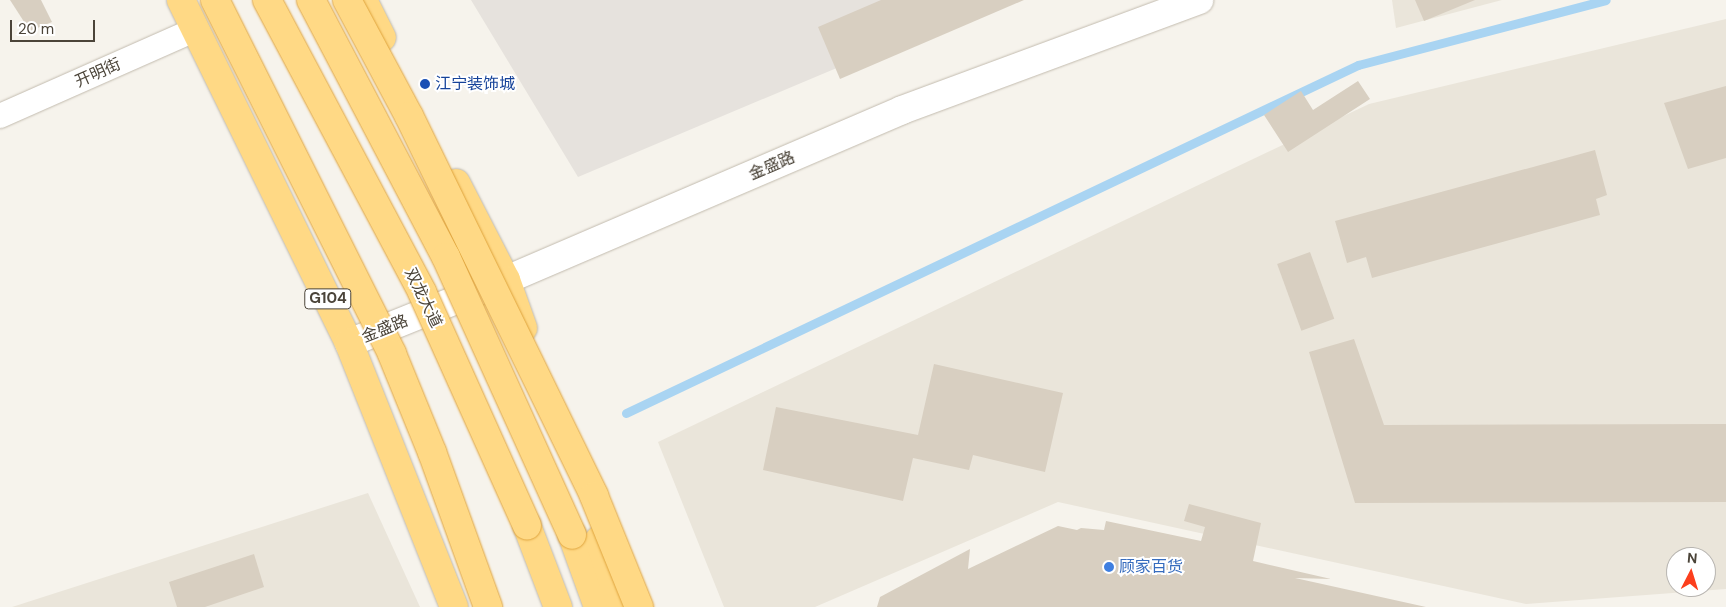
<!DOCTYPE html>
<meta charset="utf-8">
<style>
body{margin:0}
#map{position:relative;width:1726px;height:607px;overflow:hidden;background:#f6f3ec;font-family:"DM Sans","Noto Sans SC",sans-serif}
div>[style]{position:absolute}
.residential>*{inset:0;background:#eae5da}
.industrial>*{inset:0;background:#e6e2dd}
.stream>*{height:9px;margin:-4.5px;padding:0 4.5px;transform-origin:4.5px;border-radius:4.5px;background:#a9d4f2}
.building>*{inset:0;background:#d8cfc1;transform-origin:0 0}
.roads{filter:drop-shadow(0 0 1px #c2bbae) drop-shadow(0 0 1px #c2bbae)}
.minor>*{height:24px;margin:-12px;padding:0 12px;transform-origin:12px;border-radius:12px;background:#fff}
.tertiary>*{height:28px;margin:-14px;padding:0 14px;transform-origin:14px;border-radius:14px;background:#fff}
.trunk>*{height:28px;margin:-14px;padding:0 14px;transform-origin:14px;border-radius:14px;background:#ffd985}
.bridges{filter:drop-shadow(0 0 1px #e0a43c) drop-shadow(0 0 1px #e0a43c)}
.trunk-bridge>*{height:28px;margin:-14px;padding:0 14px;transform-origin:14px;border-radius:14px;background:#ffd985}
.dots>*{width:14px;height:14px;translate:-50% -50%;box-sizing:border-box;border:2px solid #fff;border-radius:50%}
span{translate:-50% -50%;white-space:nowrap;text-align:center;line-height:1.15;-webkit-text-stroke:4px #fff;paint-order:stroke}
.shield-label span{padding:1px 4px;background:#fff;border:1px solid;border-radius:4px;-webkit-text-stroke-width:0}
.shield-label{font-size:15px;color:#4b4439;font-weight:700}
.street-label{font-size:16px;color:#4b4439}
.transit-label{font-size:16px;color:#164399}
.left{translate:0 -50%;text-align:left}
.shop-label{font-size:16px;color:#366cbe}
.north{position:absolute;left:1666px;top:547px;width:50px;height:50px;box-sizing:border-box;background:#fff;border:1px solid #b7b4b0;border-radius:50%;rotate:5deg;font-size:14px;font-weight:700;line-height:20px;text-align:center;color:#4b4439}
.north::after{content:'';display:block;margin:auto;width:18px;height:22px;background:#fc3f1d;clip-path:polygon(50% 0,100% 100%,50% 72%,0 100%)}
.scale{position:absolute;left:10px;top:20px;width:85px;height:22px;box-sizing:border-box;border:2px solid #4b4439;border-top:0;padding-left:6px;font-size:15px;line-height:18px;white-space:nowrap;color:#4b4439;-webkit-text-stroke:4px #fff;paint-order:stroke}
</style>
<div id="map">
<div class="residential">
<div style="clip-path:polygon(1392px 0,1502px 0,1396px 28px)"></div>
<div style="clip-path:polygon(evenodd,1726px 19px,1726px 589px,1526px 604px,1058px 502px,815px 607px,724px 607px,658px 442px,1369px 104px,1726px 19px,1676px 557px,1706px 557px,1706px 587px,1676px 587px,1676px 557px)"></div>
<div style="clip-path:polygon(368px 493px,420px 607px,12px 607px)"></div>
</div>
<div class="industrial">
<div style="clip-path:polygon(471px 0,998px 0,578px 177px)"></div>
</div>
<div class="stream">
<div style="left:626px;top:413px;width:811px;rotate:-25.43deg"></div>
<div style="left:1358px;top:65px;width:256px;rotate:-14.7deg"></div>
</div>
<div class="building">
<div style="clip-path:polygon(10px 0,41px 0,52px 22px,30px 31px)"></div>
<div style="clip-path:polygon(881px 0,1024px 0,840px 79px,818px 27px)"></div>
<div style="clip-path:polygon(1415px 0,1475px 0,1424px 21px)"></div>
<div style="clip-path:polygon(1358px 81px,1370px 99px,1288px 152px,1264px 115px,1301px 91px,1313px 110px)"></div>
<div style="clip-path:polygon(1726px 86px,1726px 158px,1688px 169px,1664px 103px)"></div>
<div style="clip-path:polygon(1595px 150px,1607px 195px,1596px 199px,1600px 215px,1372px 278px,1366px 257px,1347px 263px,1335px 221px)"></div>
<div style="left:1310px;top:252px;width:71px;height:35px;rotate:70deg"></div>
<div style="clip-path:polygon(1354px 339px,1384px 425px,1726px 424px,1726px 502px,1355px 503px,1309px 352px)"></div>
<div style="clip-path:polygon(934px 364px,1063px 393px,1045px 472px,973px 455px,969px 470px,913px 458px,903px 501px,763px 470px,776px 407px,918px 435px)"></div>
<div style="clip-path:polygon(1189px 504px,1261px 523px,1253px 561px,1331px 579px,1295px 578px,1426px 607px,877px 607px,880px 597px,970px 549px,968px 569px,1058px 526px,1077px 530px,1081px 528px,1104px 530px,1106px 521px,1201px 541px,1205px 527px,1184px 521px)"></div>
<div style="clip-path:polygon(254px 554px,264px 587px,205px 607px,177px 607px,169px 582px)"></div>
</div>
<div class="roads">
<div class="minor">
<div style="left:0;top:116px;width:214px;rotate:-23.9deg"></div>
</div>
<div class="tertiary">
<div style="left:349px;top:343px;width:169px;rotate:-21.9deg"></div>
<div style="left:506px;top:280px;width:431px;rotate:-23.2deg"></div>
<div style="left:902px;top:110px;width:317px;rotate:-20.3deg"></div>
</div>
<div class="trunk">
<div style="left:181px;top:0;width:382px;rotate:63.9deg"></div>
<div style="left:349px;top:343px;width:284px;rotate:68.3deg"></div>
<div style="left:363px;top:0;width:42px;rotate:63.4deg"></div>
<div style="left:456px;top:183px;width:109px;rotate:62.7deg"></div>
<div style="left:506px;top:280px;width:51px;rotate:70.5deg"></div>
<div style="left:527px;top:526px;width:87px;rotate:69.1deg"></div>
<div style="left:572px;top:535px;width:77px;rotate:70.1deg"></div>
<div style="left:599px;top:540px;width:71px;rotate:71.1deg"></div>
</div>
</div>
<div class="bridges">
<div class="trunk-bridge">
<div style="left:215px;top:0;width:396px;rotate:63.4deg"></div>
<div style="left:392px;top:354px;width:106px;rotate:67.8deg"></div>
<div style="left:432px;top:452px;width:165px;rotate:70.1deg"></div>
<div style="left:267px;top:0;width:331px;rotate:62deg"></div>
<div style="left:422px;top:292px;width:256px;rotate:65.8deg"></div>
<div style="left:311px;top:0;width:290px;rotate:62.3deg"></div>
<div style="left:446px;top:257px;width:305px;rotate:65.6deg"></div>
<div style="left:347px;top:0;width:132px;rotate:61.9deg"></div>
<div style="left:409px;top:116px;width:423px;rotate:64deg"></div>
<div style="left:594px;top:496px;width:120px;rotate:67.9deg"></div>
</div>
</div>
<div class="dots">
<div style="left:425px;top:84px;background:#1a4fb4"></div>
<div style="left:1109px;top:567px;background:#3f7fe0"></div>
</div>
<div class="shield-label">
<span style="left:328px;top:299px">G104</span>
</div>
<div class="street-label">
<span style="left:98px;top:73px;rotate:-24deg">开明街</span>
<span style="left:772px;top:166px;rotate:-23deg">金盛路</span>
<span style="left:423px;top:298px;rotate:64deg">双龙大道</span>
<span style="left:385px;top:329px;rotate:-22deg">金盛路</span>
</div>
<div class="transit-label">
<span class="left" style="left:435px;top:84px">江宁装饰城</span>
</div>
<div class="shop-label">
<span class="left" style="left:1119px;top:567px">顾家百货</span>
</div>
<div class="north">N</div>
<div class="scale">20 m</div>
</div>
